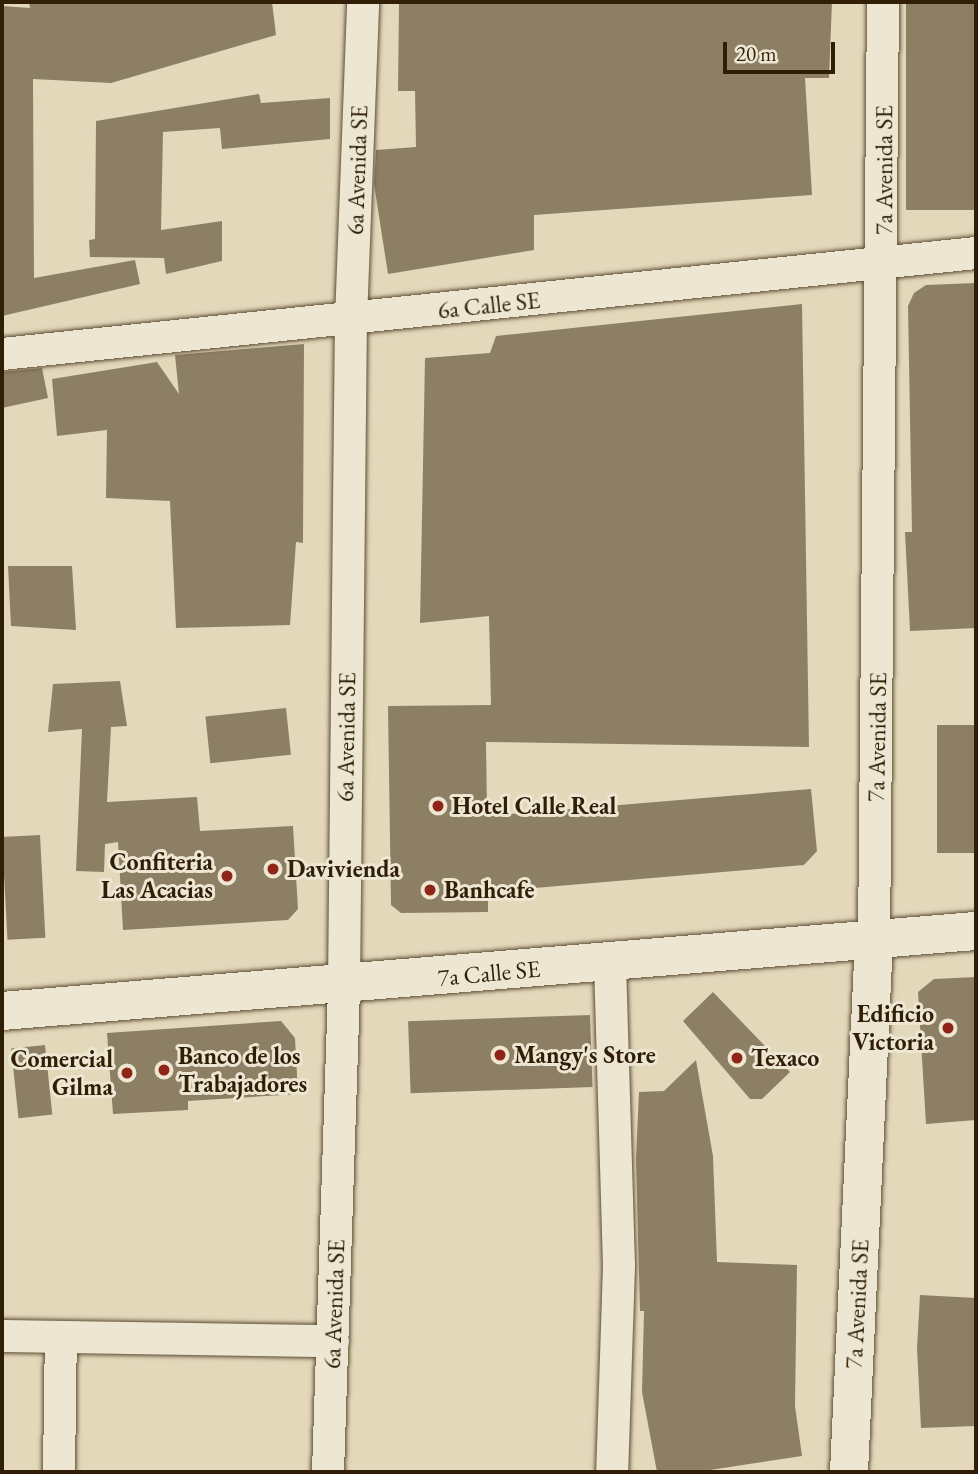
<!DOCTYPE html>
<style>
body{margin:0}
#map{position:relative;width:978px;height:1474px;overflow:hidden;background:#e3d8ba;font-family:"EB Garamond",serif}
div>[style]{position:absolute}
.building>*{inset:0;background:#8d7f64;transform-origin:0 0}
.roads{filter:drop-shadow(0 0 2px #5d4d33) drop-shadow(0 0 2px #5d4d33)}
.street>*{height:32px;margin:-16px;padding:0 16px;transform-origin:16px;border-radius:16px;background:#ede6d2}
.secondary>*{height:38px;margin:-19px;padding:0 19px;transform-origin:19px;border-radius:19px;background:#ede6d2}
.dots>*{width:19px;height:19px;translate:-50% -50%;box-sizing:border-box;border:4px solid #ede6d2;border-radius:50%}
span{translate:-50% -50%;white-space:nowrap;text-align:center;line-height:1.15;-webkit-text-stroke:6px #ede6d2;paint-order:stroke}
.street-label{font-size:24px;color:#301f06}
.poi-label{font-size:24px;color:#301f06;font-weight:700}
.left{translate:0 -50%;text-align:left}
.right{translate:-100% -50%;text-align:right}
.frame{position:absolute;inset:0;border:4px solid #301f06;pointer-events:none}
.scale{position:absolute;left:723px;top:42px;width:112px;height:32px;box-sizing:border-box;border:4px solid #301f06;border-top:0;padding-left:9px;font-size:21px;line-height:24px;white-space:nowrap;color:#301f06;-webkit-text-stroke:5px #ede6d2;paint-order:stroke}
</style>
<div id="map">
<div class="building">
<div style="clip-path:polygon(29px 2px,272px 2px,276px 35px,111px 83px,33px 79px,34px 278px,135px 260px,140px 284px,2px 316px,2px 6px,30px 8px)"></div>
<div style="clip-path:polygon(399px 2px,832px 2px,829px 78px,805px 78px,812px 195px,534px 215px,534px 250px,388px 274px,374px 184px,376px 150px,416px 147px,415px 91px,398px 91px)"></div>
<div style="left:906px;top:3px;width:70px;height:207px"></div>
<div style="clip-path:polygon(259px 94px,261px 103px,330px 98px,330px 139px,222px 149px,220px 128px,163px 132px,161px 230px,222px 221px,222px 261px,166px 274px,164px 258px,90px 257px,89px 240px,95px 239px,96px 121px)"></div>
<div style="clip-path:polygon(976px 283px,976px 628px,910px 631px,905px 532px,912px 532px,908px 306px,914px 293px,926px 285px)"></div>
<div style="clip-path:polygon(802px 304px,809px 747px,486px 742px,487px 816px,811px 789px,817px 851px,804px 865px,488px 892px,488px 912px,401px 913px,391px 905px,388px 706px,491px 705px,489px 616px,420px 623px,425px 358px,490px 353px,496px 336px)"></div>
<div style="clip-path:polygon(304px 344px,303px 543px,296px 542px,290px 625px,176px 628px,170px 501px,106px 498px,107px 430px,57px 436px,52px 379px,157px 362px,179px 394px,175px 355px)"></div>
<div style="clip-path:polygon(42px 368px,48px 398px,2px 408px,2px 372px)"></div>
<div style="clip-path:polygon(8px 566px,72px 566px,76px 630px,11px 626px)"></div>
<div style="clip-path:polygon(120px 681px,127px 726px,111px 727px,107px 802px,197px 797px,200px 831px,293px 826px,298px 909px,288px 920px,123px 930px,118px 842px,105px 844px,104px 872px,76px 871px,82px 729px,48px 732px,53px 684px)"></div>
<div style="left:286px;top:708px;width:47px;height:81px;rotate:84deg"></div>
<div style="left:937px;top:725px;width:39px;height:128px"></div>
<div style="left:40px;top:835px;width:103px;height:38px;rotate:87deg"></div>
<div style="clip-path:polygon(976px 977px,976px 1120px,926px 1124px,918px 992px,934px 979px)"></div>
<div style="clip-path:polygon(713px 992px,790px 1072px,762px 1099px,750px 1099px,683px 1021px)"></div>
<div style="left:590px;top:1015px;width:72px;height:182px;rotate:88deg"></div>
<div style="clip-path:polygon(281px 1021px,295px 1038px,298px 1094px,188px 1101px,188px 1110px,113px 1114px,107px 1033px)"></div>
<div style="left:45px;top:1045px;width:70px;height:34px;rotate:84deg"></div>
<div style="clip-path:polygon(696px 1060px,713px 1156px,717px 1262px,797px 1265px,795px 1406px,802px 1456px,697px 1472px,657px 1472px,642px 1392px,644px 1311px,640px 1311px,636px 1158px,639px 1092px,664px 1091px)"></div>
<div style="clip-path:polygon(920px 1295px,976px 1298px,976px 1426px,921px 1428px,917px 1348px)"></div>
</div>
<div class="roads">
<div class="street">
<div style="left:2px;top:354px;width:979px;rotate:-5.92deg"></div>
<div style="left:874px;top:940px;width:938px;rotate:-89.45deg"></div>
<div style="left:610px;top:963px;width:303px;rotate:88.3deg"></div>
<div style="left:619px;top:1266px;width:206px;rotate:91.9deg"></div>
<div style="left:2px;top:1336px;width:331px;rotate:0.9deg"></div>
<div style="left:59px;top:1472px;width:135px;rotate:-89.2deg"></div>
<div style="left:328px;top:1472px;width:487px;rotate:-88.1deg"></div>
<div style="left:344px;top:985px;width:666px;rotate:-89.4deg"></div>
<div style="left:351px;top:319px;width:317px;rotate:-87.8deg"></div>
</div>
<div class="secondary">
<div style="left:2px;top:1011px;width:977px;rotate:-4.7deg"></div>
<div style="left:849px;top:1472px;width:533px;rotate:-87.31deg"></div>
</div>
</div>
<div class="dots">
<div style="left:438px;top:806px;background:#8f2418"></div>
<div style="left:273px;top:869px;background:#8f2418"></div>
<div style="left:227px;top:876px;background:#8f2418"></div>
<div style="left:430px;top:890px;background:#8f2418"></div>
<div style="left:948px;top:1028px;background:#8f2418"></div>
<div style="left:500px;top:1055px;background:#8f2418"></div>
<div style="left:737px;top:1058px;background:#8f2418"></div>
<div style="left:164px;top:1070px;background:#8f2418"></div>
<div style="left:127px;top:1073px;background:#8f2418"></div>
</div>
<div class="street-label">
<span style="left:357px;top:170px;rotate:-88deg">6a Avenida SE</span>
<span style="left:884px;top:170px;rotate:-90deg">7a Avenida SE</span>
<span style="left:489px;top:305px;rotate:-6deg">6a Calle SE</span>
<span style="left:346px;top:737px;rotate:-89deg">6a Avenida SE</span>
<span style="left:877px;top:737px;rotate:-89deg">7a Avenida SE</span>
<span style="left:489px;top:973px;rotate:-5deg">7a Calle SE</span>
<span style="left:334px;top:1304px;rotate:-88deg">6a Avenida SE</span>
<span style="left:857px;top:1304px;rotate:-87deg">7a Avenida SE</span>
</div>
<div class="poi-label">
<span class="left" style="left:452px;top:806px">Hotel Calle Real</span>
<span class="right" style="left:213px;top:876px">Confiteria<br>Las Acacias</span>
<span class="left" style="left:287px;top:869px">Davivienda</span>
<span class="left" style="left:444px;top:890px">Banhcafe</span>
<span class="right" style="left:934px;top:1028px">Edificio<br>Victoria</span>
<span class="left" style="left:514px;top:1055px">Mangy's Store</span>
<span class="left" style="left:178px;top:1070px">Banco de los<br>Trabajadores</span>
<span class="left" style="left:751px;top:1058px">Texaco</span>
<span class="right" style="left:113px;top:1073px">Comercial<br>Gilma</span>
</div>
<div class="frame"></div>
<div class="scale">20 m</div>
</div>
